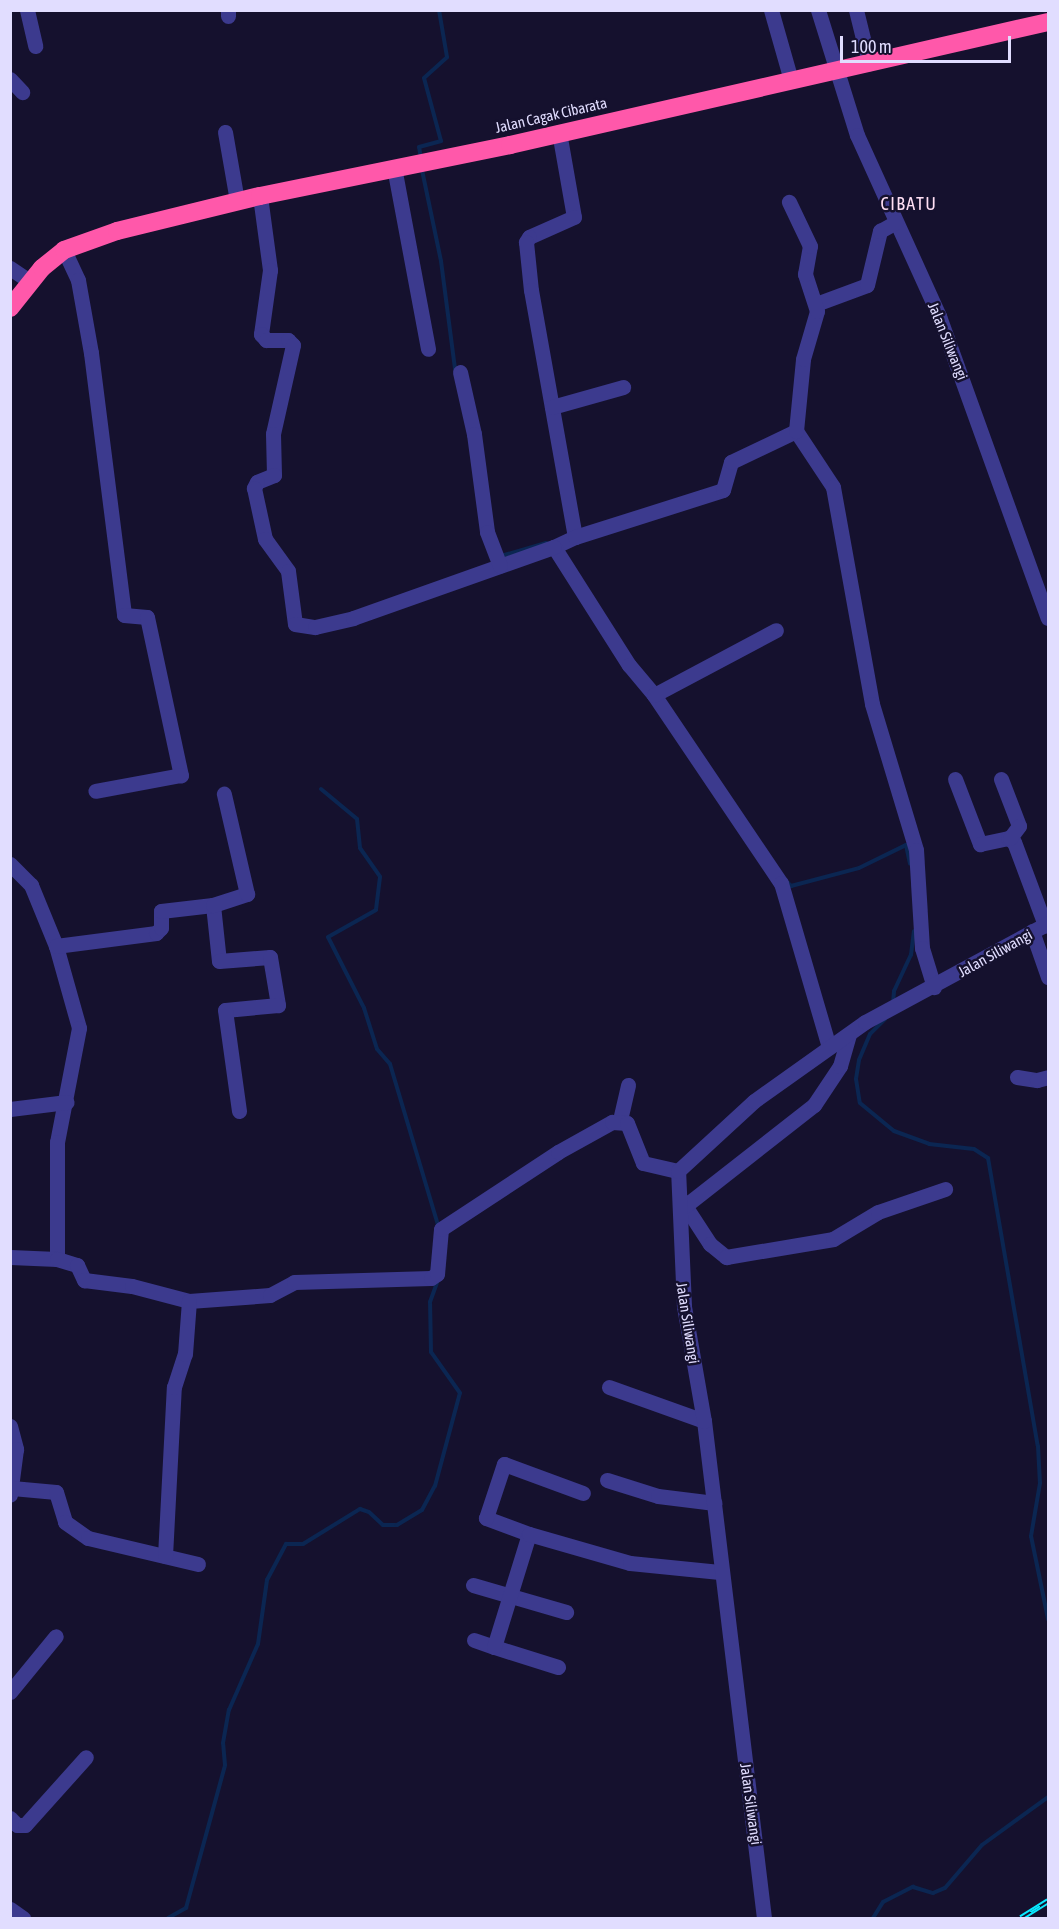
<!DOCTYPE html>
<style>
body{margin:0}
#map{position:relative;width:1059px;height:1929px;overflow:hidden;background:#15112e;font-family:"Asap Condensed",sans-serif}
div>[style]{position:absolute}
.stream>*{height:4px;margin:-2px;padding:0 2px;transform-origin:2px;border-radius:2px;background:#0b2652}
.minor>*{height:15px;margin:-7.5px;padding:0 7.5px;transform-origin:7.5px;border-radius:7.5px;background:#3c3a8e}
.highway>*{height:18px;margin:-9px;padding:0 9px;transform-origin:9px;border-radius:9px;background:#ff58aa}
.rail>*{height:6px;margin-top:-3px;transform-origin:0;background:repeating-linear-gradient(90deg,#15112e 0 11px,#09e9ff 0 22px);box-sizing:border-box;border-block:2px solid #09e9ff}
span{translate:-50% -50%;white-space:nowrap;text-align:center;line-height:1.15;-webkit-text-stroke:5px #15112e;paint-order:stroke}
.street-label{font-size:15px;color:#e1ddff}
.quarter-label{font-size:18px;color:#ffdff4;letter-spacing:1.5px}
.frame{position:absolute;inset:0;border:12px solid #e1ddff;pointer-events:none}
.scale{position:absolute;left:840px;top:36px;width:171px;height:27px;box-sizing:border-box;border:3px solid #e1ddff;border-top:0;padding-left:8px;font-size:18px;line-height:21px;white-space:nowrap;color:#e1ddff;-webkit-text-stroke:4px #15112e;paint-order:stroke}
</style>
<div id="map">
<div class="stream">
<div style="left:421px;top:159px;width:12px;rotate:-99deg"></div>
<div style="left:419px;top:147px;width:23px;rotate:-15deg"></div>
<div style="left:441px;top:141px;width:65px;rotate:-105.1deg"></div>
<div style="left:424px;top:78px;width:31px;rotate:-42deg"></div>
<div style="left:447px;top:57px;width:48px;rotate:-99.7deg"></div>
<div style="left:422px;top:170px;width:93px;rotate:78.2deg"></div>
<div style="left:441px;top:261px;width:109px;rotate:82.6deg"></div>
<div style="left:501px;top:556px;width:47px;rotate:-16.1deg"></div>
<div style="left:321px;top:789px;width:47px;rotate:39.8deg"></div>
<div style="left:357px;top:819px;width:29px;rotate:84deg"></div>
<div style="left:360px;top:848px;width:35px;rotate:55deg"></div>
<div style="left:380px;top:877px;width:33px;rotate:97deg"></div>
<div style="left:376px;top:910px;width:55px;rotate:150.6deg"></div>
<div style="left:328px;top:937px;width:80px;rotate:63.1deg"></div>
<div style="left:364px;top:1008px;width:43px;rotate:72.4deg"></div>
<div style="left:377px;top:1049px;width:20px;rotate:49deg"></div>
<div style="left:390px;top:1064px;width:168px;rotate:73.4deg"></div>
<div style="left:787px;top:882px;width:6px;rotate:45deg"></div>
<div style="left:791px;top:886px;width:70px;rotate:-14.8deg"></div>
<div style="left:859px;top:868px;width:52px;rotate:-26.1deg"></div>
<div style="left:906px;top:845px;width:19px;rotate:78deg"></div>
<div style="left:893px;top:1003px;width:12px;rotate:-85deg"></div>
<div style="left:894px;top:991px;width:40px;rotate:-65deg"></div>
<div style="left:911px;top:955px;width:24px;rotate:-83deg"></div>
<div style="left:885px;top:1019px;width:21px;rotate:135deg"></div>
<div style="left:870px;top:1034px;width:28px;rotate:113deg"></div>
<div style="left:859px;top:1060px;width:19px;rotate:99deg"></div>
<div style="left:856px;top:1079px;width:24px;rotate:81deg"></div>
<div style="left:860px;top:1103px;width:44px;rotate:39.5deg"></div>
<div style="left:894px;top:1131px;width:37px;rotate:20deg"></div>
<div style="left:929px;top:1144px;width:45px;rotate:6.3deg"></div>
<div style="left:974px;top:1149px;width:17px;rotate:33deg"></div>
<div style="left:988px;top:1158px;width:292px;rotate:80.2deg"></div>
<div style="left:1038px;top:1446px;width:37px;rotate:87deg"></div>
<div style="left:1040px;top:1483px;width:54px;rotate:99.6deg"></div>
<div style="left:1031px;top:1536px;width:85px;rotate:78.4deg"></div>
<div style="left:168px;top:1918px;width:21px;rotate:-29deg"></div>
<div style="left:186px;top:1908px;width:148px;rotate:-74.7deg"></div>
<div style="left:225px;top:1765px;width:22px;rotate:-95deg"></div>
<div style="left:223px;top:1743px;width:34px;rotate:-80deg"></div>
<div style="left:229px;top:1710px;width:72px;rotate:-66.3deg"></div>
<div style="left:258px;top:1644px;width:65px;rotate:-82deg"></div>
<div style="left:267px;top:1580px;width:41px;rotate:-62.2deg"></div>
<div style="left:286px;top:1544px;width:17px"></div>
<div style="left:303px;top:1544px;width:67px;rotate:-31.6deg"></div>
<div style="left:360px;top:1509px;width:9px;rotate:18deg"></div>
<div style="left:369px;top:1512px;width:19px;rotate:43deg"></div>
<div style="left:383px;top:1525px;width:14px"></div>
<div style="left:397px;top:1525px;width:29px;rotate:-31deg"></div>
<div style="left:422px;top:1510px;width:27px;rotate:-62deg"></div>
<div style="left:435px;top:1486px;width:96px;rotate:-75deg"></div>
<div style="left:460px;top:1393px;width:50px;rotate:-125.3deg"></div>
<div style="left:431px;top:1352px;width:50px;rotate:-91.1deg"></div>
<div style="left:430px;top:1302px;width:23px;rotate:-70deg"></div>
<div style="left:873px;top:1918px;width:19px;rotate:-58deg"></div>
<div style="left:883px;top:1902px;width:34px;rotate:-27deg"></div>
<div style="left:913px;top:1887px;width:21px;rotate:17deg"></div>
<div style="left:933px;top:1893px;width:13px;rotate:-23deg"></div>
<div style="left:945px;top:1888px;width:57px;rotate:-49.3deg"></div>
<div style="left:982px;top:1845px;width:82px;rotate:-36deg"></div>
</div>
<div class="minor">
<div style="left:27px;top:10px;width:37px;rotate:77deg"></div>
<div style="left:228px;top:10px;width:6px;rotate:90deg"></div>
<div style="left:771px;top:10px;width:73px;rotate:74.1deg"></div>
<div style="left:818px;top:10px;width:131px;rotate:72.7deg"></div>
<div style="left:857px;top:135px;width:199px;rotate:65.6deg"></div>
<div style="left:939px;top:316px;width:321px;rotate:70.2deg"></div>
<div style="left:856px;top:10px;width:55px;rotate:76.2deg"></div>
<div style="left:10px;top:79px;width:18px;rotate:47deg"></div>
<div style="left:225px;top:132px;width:70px;rotate:80.1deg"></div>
<div style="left:559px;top:132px;width:86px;rotate:80deg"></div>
<div style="left:574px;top:217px;width:49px;rotate:156deg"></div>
<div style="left:529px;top:237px;width:6px;rotate:121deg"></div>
<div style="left:526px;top:242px;width:48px;rotate:84.1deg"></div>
<div style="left:531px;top:290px;width:251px;rotate:79.9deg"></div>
<div style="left:575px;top:537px;width:23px;rotate:155deg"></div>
<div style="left:554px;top:547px;width:140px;rotate:57.6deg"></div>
<div style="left:629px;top:665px;width:39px;rotate:50deg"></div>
<div style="left:654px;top:695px;width:227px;rotate:56deg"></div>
<div style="left:781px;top:883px;width:171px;rotate:73.7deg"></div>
<div style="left:394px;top:167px;width:185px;rotate:79.4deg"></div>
<div style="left:260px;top:196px;width:75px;rotate:82.3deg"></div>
<div style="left:270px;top:270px;width:65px;rotate:98deg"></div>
<div style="left:261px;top:334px;width:8px;rotate:50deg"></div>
<div style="left:266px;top:340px;width:22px"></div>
<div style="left:288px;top:340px;width:7px;rotate:45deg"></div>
<div style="left:293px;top:345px;width:91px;rotate:102.7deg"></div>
<div style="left:273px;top:434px;width:41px;rotate:88.6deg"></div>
<div style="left:274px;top:475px;width:18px;rotate:158deg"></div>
<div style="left:257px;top:482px;width:7px;rotate:117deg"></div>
<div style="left:254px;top:488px;width:52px;rotate:77.8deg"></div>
<div style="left:265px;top:539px;width:39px;rotate:54deg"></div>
<div style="left:288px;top:571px;width:53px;rotate:82.5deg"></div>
<div style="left:295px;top:624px;width:20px;rotate:9deg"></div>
<div style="left:315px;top:627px;width:39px;rotate:-13deg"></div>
<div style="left:353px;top:618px;width:213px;rotate:-19.5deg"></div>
<div style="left:64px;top:250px;width:33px;rotate:65deg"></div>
<div style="left:78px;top:280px;width:74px;rotate:79.9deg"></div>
<div style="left:91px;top:353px;width:264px;rotate:82.8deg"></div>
<div style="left:124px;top:615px;width:23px;rotate:5deg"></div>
<div style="left:147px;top:617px;width:162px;rotate:77.9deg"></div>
<div style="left:181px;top:775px;width:87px;rotate:169.5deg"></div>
<div style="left:10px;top:268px;width:25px;rotate:34deg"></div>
<div style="left:816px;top:304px;width:54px;rotate:-20.4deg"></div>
<div style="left:867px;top:285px;width:56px;rotate:-76.5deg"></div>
<div style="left:880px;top:231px;width:18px;rotate:-29deg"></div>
<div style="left:460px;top:372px;width:64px;rotate:77.3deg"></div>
<div style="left:474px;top:434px;width:99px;rotate:82.4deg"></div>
<div style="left:487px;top:532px;width:36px;rotate:69deg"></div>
<div style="left:552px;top:407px;width:74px;rotate:-15.7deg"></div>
<div style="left:796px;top:431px;width:67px;rotate:56.5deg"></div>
<div style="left:833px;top:487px;width:220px;rotate:79.8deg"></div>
<div style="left:872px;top:704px;width:152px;rotate:73.2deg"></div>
<div style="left:916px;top:850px;width:98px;rotate:86.5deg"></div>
<div style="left:922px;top:948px;width:41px;rotate:72.9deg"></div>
<div style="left:575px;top:537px;width:155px;rotate:-17.6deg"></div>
<div style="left:723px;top:490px;width:29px;rotate:-74deg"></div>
<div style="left:731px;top:462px;width:72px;rotate:-25.5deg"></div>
<div style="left:796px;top:431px;width:72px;rotate:-84.4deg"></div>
<div style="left:803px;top:359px;width:50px;rotate:-73.7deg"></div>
<div style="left:817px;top:311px;width:39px;rotate:-108deg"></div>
<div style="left:805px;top:274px;width:28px;rotate:-80deg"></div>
<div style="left:810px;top:246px;width:49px;rotate:-115.5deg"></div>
<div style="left:654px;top:695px;width:138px;rotate:-28deg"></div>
<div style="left:955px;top:779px;width:70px;rotate:69deg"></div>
<div style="left:980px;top:844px;width:29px;rotate:-12deg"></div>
<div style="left:1008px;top:838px;width:7px;rotate:34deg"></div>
<div style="left:1014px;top:842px;width:89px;rotate:69.5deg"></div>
<div style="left:1001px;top:779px;width:50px;rotate:69deg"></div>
<div style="left:1019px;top:826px;width:15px;rotate:127deg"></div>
<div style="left:10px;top:864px;width:30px;rotate:45deg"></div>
<div style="left:31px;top:885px;width:66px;rotate:67.7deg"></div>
<div style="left:56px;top:946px;width:85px;rotate:74.3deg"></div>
<div style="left:79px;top:1028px;width:116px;rotate:100.9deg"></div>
<div style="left:57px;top:1142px;width:117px;rotate:90deg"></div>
<div style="left:213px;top:905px;width:56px;rotate:83.9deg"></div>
<div style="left:219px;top:961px;width:51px;rotate:-4.5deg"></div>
<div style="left:270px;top:957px;width:49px;rotate:80.5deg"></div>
<div style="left:278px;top:1005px;width:53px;rotate:174.6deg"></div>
<div style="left:225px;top:1010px;width:102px;rotate:82.1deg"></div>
<div style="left:1032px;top:931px;width:49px;rotate:70.8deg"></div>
<div style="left:56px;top:946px;width:101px;rotate:-7.4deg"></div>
<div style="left:156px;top:933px;width:7px;rotate:-45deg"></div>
<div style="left:161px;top:928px;width:17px;rotate:-90deg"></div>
<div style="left:161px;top:911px;width:52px;rotate:-6.6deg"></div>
<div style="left:213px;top:905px;width:36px;rotate:-18deg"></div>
<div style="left:247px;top:894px;width:103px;rotate:-103deg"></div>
<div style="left:1017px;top:1077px;width:20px;rotate:9deg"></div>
<div style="left:1037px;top:1080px;width:11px;rotate:-15deg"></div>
<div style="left:10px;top:1109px;width:57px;rotate:-7deg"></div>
<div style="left:620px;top:1120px;width:36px;rotate:-77deg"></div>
<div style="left:680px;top:1198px;width:55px;rotate:56.9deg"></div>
<div style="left:710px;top:1244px;width:21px;rotate:39deg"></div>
<div style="left:726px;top:1257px;width:109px;rotate:-9.5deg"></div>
<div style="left:833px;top:1239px;width:52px;rotate:-31deg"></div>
<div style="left:878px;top:1212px;width:71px;rotate:-18.9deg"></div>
<div style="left:685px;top:1206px;width:164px;rotate:-38.1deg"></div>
<div style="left:814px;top:1105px;width:47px;rotate:-56.3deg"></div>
<div style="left:840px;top:1066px;width:33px;rotate:-74deg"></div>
<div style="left:10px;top:1257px;width:47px;rotate:2.4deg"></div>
<div style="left:57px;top:1259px;width:21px;rotate:17deg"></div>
<div style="left:77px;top:1265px;width:17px;rotate:65deg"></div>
<div style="left:84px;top:1280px;width:48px;rotate:7.1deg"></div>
<div style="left:132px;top:1286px;width:59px;rotate:14.7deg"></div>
<div style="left:189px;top:1301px;width:81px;rotate:-4.2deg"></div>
<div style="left:270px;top:1295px;width:27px;rotate:-28deg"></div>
<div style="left:294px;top:1282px;width:137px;rotate:-1.7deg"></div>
<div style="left:431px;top:1278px;width:7px;rotate:-34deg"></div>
<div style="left:437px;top:1274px;width:45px;rotate:-84.9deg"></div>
<div style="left:441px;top:1229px;width:140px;rotate:-33.3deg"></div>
<div style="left:558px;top:1152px;width:62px;rotate:-29.1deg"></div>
<div style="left:612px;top:1122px;width:15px;rotate:4deg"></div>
<div style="left:627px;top:1123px;width:43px;rotate:68.2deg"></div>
<div style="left:643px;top:1163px;width:36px;rotate:13deg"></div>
<div style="left:609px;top:1387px;width:101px;rotate:19.7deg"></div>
<div style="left:10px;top:1426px;width:24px;rotate:75deg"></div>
<div style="left:16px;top:1449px;width:46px;rotate:97.4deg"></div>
<div style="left:607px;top:1480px;width:53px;rotate:17.4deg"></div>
<div style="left:658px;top:1496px;width:57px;rotate:7deg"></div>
<div style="left:12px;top:1488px;width:44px;rotate:5.2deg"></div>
<div style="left:56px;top:1492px;width:31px;rotate:73deg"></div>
<div style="left:65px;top:1522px;width:28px;rotate:35deg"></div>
<div style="left:88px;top:1538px;width:113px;rotate:13.3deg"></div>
<div style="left:529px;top:1534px;width:46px;rotate:-159.6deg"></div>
<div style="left:486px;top:1518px;width:57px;rotate:-71.6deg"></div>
<div style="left:504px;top:1464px;width:84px;rotate:20.2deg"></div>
<div style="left:165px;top:1556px;width:169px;rotate:-87deg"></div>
<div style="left:174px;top:1387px;width:35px;rotate:-72deg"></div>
<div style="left:185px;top:1354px;width:53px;rotate:-85.7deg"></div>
<div style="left:473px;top:1585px;width:97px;rotate:16.2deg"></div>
<div style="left:474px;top:1640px;width:21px;rotate:19deg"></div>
<div style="left:558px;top:1667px;width:67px;rotate:-162.6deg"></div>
<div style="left:494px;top:1647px;width:118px;rotate:-72.8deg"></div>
<div style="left:529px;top:1534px;width:105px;rotate:16deg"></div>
<div style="left:630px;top:1563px;width:90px;rotate:5.7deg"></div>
<div style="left:10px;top:1692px;width:72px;rotate:-50.6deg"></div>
<div style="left:10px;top:1818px;width:10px;rotate:45deg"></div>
<div style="left:17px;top:1825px;width:8px"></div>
<div style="left:25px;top:1825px;width:91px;rotate:-48.1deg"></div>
<div style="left:10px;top:1909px;width:16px;rotate:35deg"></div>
<div style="left:764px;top:1918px;width:501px;rotate:-96.88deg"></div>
<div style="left:704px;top:1421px;width:117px;rotate:-99.9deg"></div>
<div style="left:684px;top:1306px;width:135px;rotate:-92.5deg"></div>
<div style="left:678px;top:1171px;width:103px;rotate:-42.6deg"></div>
<div style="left:754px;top:1101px;width:136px;rotate:-35.4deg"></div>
<div style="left:865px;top:1022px;width:208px;rotate:-28.4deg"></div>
</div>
<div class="highway">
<div style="left:10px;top:308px;width:51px;rotate:-51.3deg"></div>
<div style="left:42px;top:268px;width:28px;rotate:-39deg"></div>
<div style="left:64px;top:250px;width:56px;rotate:-19.7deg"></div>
<div style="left:117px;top:231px;width:147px;rotate:-13.8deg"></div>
<div style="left:260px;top:196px;width:255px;rotate:-11.5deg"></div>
<div style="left:510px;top:145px;width:552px;rotate:-12.88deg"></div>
</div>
<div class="rail">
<div style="left:1021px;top:1918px;width:32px;rotate:-32deg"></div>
</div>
<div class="street-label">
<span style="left:551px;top:115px;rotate:-13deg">Jalan Cagak Cibarata</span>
<span style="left:948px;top:341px;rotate:68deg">Jalan Siliwangi</span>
<span style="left:995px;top:953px;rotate:-29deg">Jalan Siliwangi</span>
<span style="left:688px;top:1323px;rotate:81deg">Jalan Siliwangi</span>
<span style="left:751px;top:1804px;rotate:82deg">Jalan Siliwangi</span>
</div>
<div class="quarter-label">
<span style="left:909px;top:204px">CIBATU</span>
</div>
<div class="frame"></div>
<div class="scale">100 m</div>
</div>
